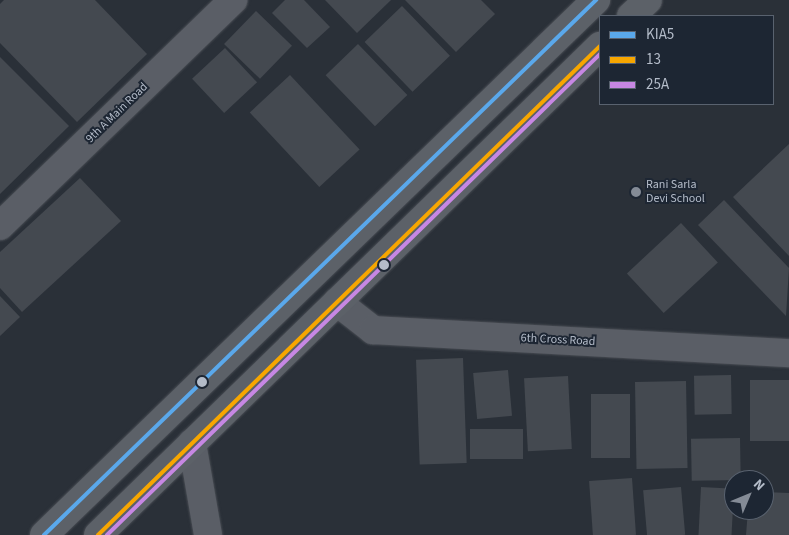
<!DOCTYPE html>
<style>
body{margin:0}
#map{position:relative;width:789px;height:535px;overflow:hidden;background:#2a3038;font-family:"Source Sans 3",sans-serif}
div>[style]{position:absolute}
.building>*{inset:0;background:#444950;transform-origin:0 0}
.roads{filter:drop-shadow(0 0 1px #484c53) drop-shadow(0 0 1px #484c53)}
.minor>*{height:28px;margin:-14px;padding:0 14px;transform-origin:14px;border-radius:14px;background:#5a5e66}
.major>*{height:28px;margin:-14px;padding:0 14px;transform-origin:14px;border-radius:14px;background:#5c6168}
.bus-1>*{height:4px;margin:-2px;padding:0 2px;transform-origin:2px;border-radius:2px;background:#5aa8eb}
.bus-2>*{height:4px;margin:-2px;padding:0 2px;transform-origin:2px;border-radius:2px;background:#f7a600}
.bus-3>*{height:4px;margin:-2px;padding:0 2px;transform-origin:2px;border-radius:2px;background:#c787e3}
.dots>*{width:14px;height:14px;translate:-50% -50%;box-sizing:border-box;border:2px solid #1d2633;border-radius:50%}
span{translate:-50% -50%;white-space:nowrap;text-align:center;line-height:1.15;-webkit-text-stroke:4px #1d2633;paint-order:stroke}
.street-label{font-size:12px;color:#b4bcc9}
.poi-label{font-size:12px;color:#b4bcc9}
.left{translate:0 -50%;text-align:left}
.legend{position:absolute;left:599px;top:15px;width:175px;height:90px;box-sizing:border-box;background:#1d2633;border:1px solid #59626f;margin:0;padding:6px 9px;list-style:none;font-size:15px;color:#b4bcc9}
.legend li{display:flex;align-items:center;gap:10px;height:25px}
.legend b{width:25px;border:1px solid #59626f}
.north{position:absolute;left:724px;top:470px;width:50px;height:50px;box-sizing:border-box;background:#1d2633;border:1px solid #59626f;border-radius:50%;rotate:45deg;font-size:14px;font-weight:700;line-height:20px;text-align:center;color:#b4bcc9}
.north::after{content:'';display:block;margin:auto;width:18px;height:22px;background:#848b96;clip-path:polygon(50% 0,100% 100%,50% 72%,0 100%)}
</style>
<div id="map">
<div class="building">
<div style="clip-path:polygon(4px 0,95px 0,147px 54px,77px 122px,0 43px,0 4px)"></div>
<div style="clip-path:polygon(285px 0,304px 0,330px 27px,307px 48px,272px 13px)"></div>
<div style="clip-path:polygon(325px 0,391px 0,357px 33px)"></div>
<div style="clip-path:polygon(405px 0,481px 0,495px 14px,456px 52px)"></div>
<div style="left:402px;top:6px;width:69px;height:52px;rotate:46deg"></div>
<div style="left:256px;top:11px;width:50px;height:46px;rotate:44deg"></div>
<div style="left:358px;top:44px;width:71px;height:45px;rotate:46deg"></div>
<div style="left:225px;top:48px;width:47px;height:45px;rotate:47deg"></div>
<div style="clip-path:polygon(0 57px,69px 126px,0 194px)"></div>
<div style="left:290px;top:75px;width:102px;height:55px;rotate:47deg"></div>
<div style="clip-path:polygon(789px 144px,789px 256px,733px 197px)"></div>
<div style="clip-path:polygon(80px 178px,121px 221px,22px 312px,0 288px,0 252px)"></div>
<div style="clip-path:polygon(724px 200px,789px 268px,786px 316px,698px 225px)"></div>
<div style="left:681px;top:223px;width:54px;height:74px;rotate:47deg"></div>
<div style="clip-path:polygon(0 296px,20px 317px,0 336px)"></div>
<div style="left:463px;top:358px;width:105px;height:47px;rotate:88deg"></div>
<div style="left:508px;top:370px;width:46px;height:35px;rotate:85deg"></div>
<div style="left:731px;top:375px;width:39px;height:37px;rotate:89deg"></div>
<div style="left:568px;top:376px;width:73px;height:44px;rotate:87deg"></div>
<div style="left:750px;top:380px;width:39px;height:61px"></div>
<div style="left:686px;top:381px;width:87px;height:51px;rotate:89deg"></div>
<div style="left:591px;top:394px;width:39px;height:64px"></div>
<div style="left:470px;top:429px;width:53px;height:30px"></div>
<div style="left:740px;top:438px;width:42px;height:49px;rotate:89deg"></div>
<div style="left:632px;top:478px;width:57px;height:43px;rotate:86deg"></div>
<div style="left:681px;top:487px;width:48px;height:38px;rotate:85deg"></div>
<div style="left:701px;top:487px;width:33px;height:48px;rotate:3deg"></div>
<div style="clip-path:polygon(764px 492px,789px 493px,789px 535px,746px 535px,748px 510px,764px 510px)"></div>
</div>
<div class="roads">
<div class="minor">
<div style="left:0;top:226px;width:325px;rotate:-44.1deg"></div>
<div style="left:337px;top:302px;width:46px;rotate:37.9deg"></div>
<div style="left:373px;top:330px;width:417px;rotate:3.2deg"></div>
<div style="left:192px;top:443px;width:93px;rotate:80.1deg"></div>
</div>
<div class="major">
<div style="left:631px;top:16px;width:23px;rotate:-43deg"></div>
<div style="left:44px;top:535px;width:769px;rotate:-44.1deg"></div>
<div style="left:98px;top:535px;width:701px;rotate:-44.25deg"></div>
</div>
</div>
<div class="bus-1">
<div style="left:44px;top:535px;width:769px;rotate:-44.1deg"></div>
</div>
<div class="bus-2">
<div style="left:98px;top:535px;width:701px;rotate:-44.25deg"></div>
</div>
<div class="bus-3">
<div style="left:107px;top:535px;width:689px;rotate:-44.29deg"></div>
</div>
<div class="dots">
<div style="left:636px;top:192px;background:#848b96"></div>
<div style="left:384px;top:265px;background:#b4bcc9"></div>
<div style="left:202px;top:382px;background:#b4bcc9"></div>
</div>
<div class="street-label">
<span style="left:117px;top:113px;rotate:-44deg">9th A Main Road</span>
<span style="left:558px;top:340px;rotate:3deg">6th Cross Road</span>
</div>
<div class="poi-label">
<span class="left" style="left:646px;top:192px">Rani Sarla<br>Devi School</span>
</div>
<ul class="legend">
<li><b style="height:6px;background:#5aa8eb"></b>KIA5</li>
<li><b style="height:6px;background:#f7a600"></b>13</li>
<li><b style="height:6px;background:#c787e3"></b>25A</li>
</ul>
<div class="north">N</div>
</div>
